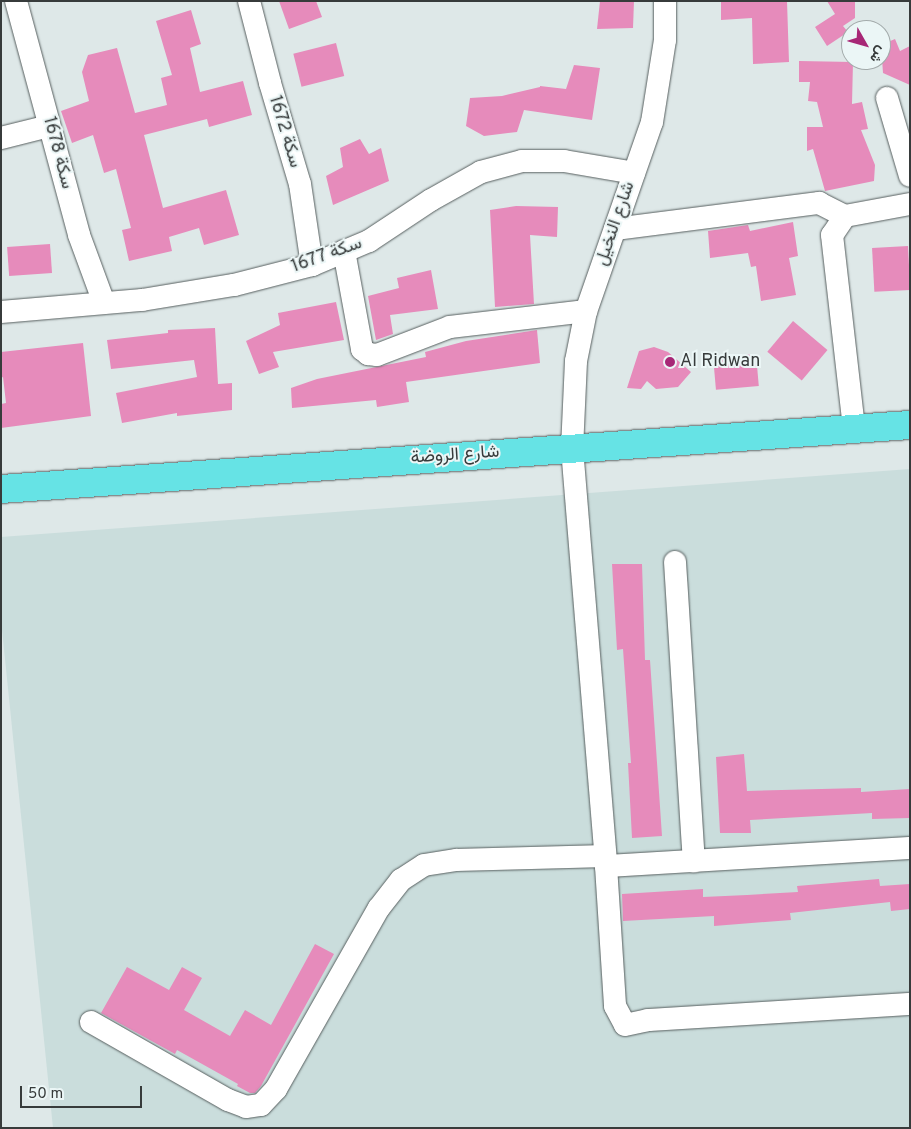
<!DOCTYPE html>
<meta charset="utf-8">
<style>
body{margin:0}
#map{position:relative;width:911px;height:1129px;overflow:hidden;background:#dee8e8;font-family:Overpass,Vazirmatn,sans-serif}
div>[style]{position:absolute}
.built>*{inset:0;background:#cadddc}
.building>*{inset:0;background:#e68bbb;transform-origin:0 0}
.roads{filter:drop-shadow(0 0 1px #575f5f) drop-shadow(0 0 1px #575f5f)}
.minor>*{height:22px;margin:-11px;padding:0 11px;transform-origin:11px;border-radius:11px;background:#fff}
.major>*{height:28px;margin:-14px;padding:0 14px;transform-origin:14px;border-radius:14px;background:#66e3e5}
.dots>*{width:14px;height:14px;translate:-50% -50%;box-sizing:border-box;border:2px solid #ebf6f6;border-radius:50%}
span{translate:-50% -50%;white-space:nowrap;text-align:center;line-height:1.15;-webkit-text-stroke:4px #ebf6f6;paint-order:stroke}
.street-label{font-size:18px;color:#373b3b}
.poi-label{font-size:18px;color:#373b3b}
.left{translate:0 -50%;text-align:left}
.frame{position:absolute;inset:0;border:2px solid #373b3b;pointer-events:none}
.north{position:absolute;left:841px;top:20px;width:50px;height:50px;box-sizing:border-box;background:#ebf6f6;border:1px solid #a3abab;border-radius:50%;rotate:128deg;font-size:14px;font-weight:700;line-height:20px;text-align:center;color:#373b3b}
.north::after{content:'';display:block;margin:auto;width:18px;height:22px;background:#a72776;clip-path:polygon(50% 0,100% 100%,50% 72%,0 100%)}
.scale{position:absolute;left:20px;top:1086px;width:122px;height:22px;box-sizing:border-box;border:2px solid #373b3b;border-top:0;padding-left:6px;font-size:15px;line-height:18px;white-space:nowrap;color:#373b3b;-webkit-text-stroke:4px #ebf6f6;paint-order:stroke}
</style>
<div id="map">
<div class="built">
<div style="clip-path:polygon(910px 469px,910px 1128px,53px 1128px,1px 620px,1px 537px)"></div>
</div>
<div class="building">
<div style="clip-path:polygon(279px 1px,316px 1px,322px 17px,289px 29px)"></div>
<div style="clip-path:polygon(600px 1px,634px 1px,633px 28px,597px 29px)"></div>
<div style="clip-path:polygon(721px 1px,787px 1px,789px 62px,753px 64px,752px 18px,721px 20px)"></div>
<div style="clip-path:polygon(827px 1px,855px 1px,855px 18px,843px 26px,848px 32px,827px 46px,815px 27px,835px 14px)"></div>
<div style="clip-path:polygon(191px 10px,201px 44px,190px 48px,200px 92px,243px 81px,252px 115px,209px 127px,207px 119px,144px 135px,163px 208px,226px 190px,239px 235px,204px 245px,199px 228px,169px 237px,172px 251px,129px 261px,122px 230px,131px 228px,116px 169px,104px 173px,93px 135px,72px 143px,61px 111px,89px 101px,82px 72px,88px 55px,117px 48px,135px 113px,167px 105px,161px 78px,172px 75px,156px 21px)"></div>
<div style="clip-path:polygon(895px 39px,900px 51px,910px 46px,910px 85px,883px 73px,881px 45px)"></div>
<div style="left:336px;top:43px;width:34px;height:44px;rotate:76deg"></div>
<div style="clip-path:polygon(799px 61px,853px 62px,852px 104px,862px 102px,868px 129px,861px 130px,875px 165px,874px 181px,825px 191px,813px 149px,807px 151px,807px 127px,823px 127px,817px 102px,808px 101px,810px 82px,799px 82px)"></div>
<div style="clip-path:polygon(574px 65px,600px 68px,592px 120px,524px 110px,517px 132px,484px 136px,466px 126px,470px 98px,502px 96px,540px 87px,540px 86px,566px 89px)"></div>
<div style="clip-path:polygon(360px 139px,369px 154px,381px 148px,389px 181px,333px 205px,326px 176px,343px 167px,340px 148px)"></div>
<div style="clip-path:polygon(516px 206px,558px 207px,557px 237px,530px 235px,534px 304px,495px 307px,490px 210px)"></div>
<div style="clip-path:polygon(793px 222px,798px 256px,789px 258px,796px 295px,761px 301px,756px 266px,751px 267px,748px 253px,710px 258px,708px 231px,748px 225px,750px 231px)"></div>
<div style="left:50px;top:244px;width:29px;height:43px;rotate:86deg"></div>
<div style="left:908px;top:246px;width:44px;height:36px;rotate:87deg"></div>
<div style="clip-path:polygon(431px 270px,438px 309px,390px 315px,393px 334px,376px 340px,368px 296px,399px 288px,397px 278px)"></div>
<div style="clip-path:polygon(336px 302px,344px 340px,273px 352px,279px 367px,259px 374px,246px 341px,280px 325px,278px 313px)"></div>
<div style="left:793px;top:321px;width:45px;height:40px;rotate:40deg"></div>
<div style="clip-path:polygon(215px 328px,218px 384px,232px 383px,232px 410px,177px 416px,177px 413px,122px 423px,116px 393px,197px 377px,194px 360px,111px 369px,107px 340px,168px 333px,168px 330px)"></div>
<div style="clip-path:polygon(537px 330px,540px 363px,406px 382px,409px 402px,377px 407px,376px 400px,292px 408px,291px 388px,317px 379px,426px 357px,425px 352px,466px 341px)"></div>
<div style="clip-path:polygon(83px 343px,91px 416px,1px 428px,1px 404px,6px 403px,3px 377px,1px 378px,1px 352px)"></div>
<div style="clip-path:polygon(654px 347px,668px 352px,691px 372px,678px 387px,656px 389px,647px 381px,641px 389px,627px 388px,639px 351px)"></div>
<div style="left:756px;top:354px;width:32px;height:43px;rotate:85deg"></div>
<div style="clip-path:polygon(612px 564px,642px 564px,645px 660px,650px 660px,662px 836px,632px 838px,628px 763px,631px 763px,623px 649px,617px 650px)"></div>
<div style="clip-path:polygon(744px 754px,747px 791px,861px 788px,861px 792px,910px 789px,910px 818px,872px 819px,872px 813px,750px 820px,751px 833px,720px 833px,716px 757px)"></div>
<div style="clip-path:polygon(879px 879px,880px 886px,910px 884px,910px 909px,891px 911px,890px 902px,790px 913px,791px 920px,714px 926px,714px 916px,623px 921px,622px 894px,703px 889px,703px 897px,747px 895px,798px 892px,797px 886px)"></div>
<div style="clip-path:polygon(315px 944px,334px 954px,261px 1086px,255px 1093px,250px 1093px,237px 1086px,238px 1084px,177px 1050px,175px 1054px,101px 1013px,127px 967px,169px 990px,182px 967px,202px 978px,184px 1010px,230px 1036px,245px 1010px,271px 1025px)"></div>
</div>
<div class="roads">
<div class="minor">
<div style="left:16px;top:1px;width:242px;rotate:74.9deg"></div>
<div style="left:79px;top:235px;width:72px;rotate:69.8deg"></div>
<div style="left:249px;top:1px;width:85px;rotate:75.6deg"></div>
<div style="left:270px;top:83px;width:105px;rotate:73.5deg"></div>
<div style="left:300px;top:184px;width:82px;rotate:81.6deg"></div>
<div style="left:665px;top:1px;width:39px;rotate:90deg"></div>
<div style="left:665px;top:40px;width:83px;rotate:99deg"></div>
<div style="left:652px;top:122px;width:200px;rotate:109.2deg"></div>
<div style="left:586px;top:311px;width:51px;rotate:101.3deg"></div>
<div style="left:576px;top:361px;width:87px;rotate:92.6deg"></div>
<div style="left:572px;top:448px;width:419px;rotate:85.3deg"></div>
<div style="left:606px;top:866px;width:305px;rotate:-3.4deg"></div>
<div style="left:887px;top:98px;width:81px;rotate:73.6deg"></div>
<div style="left:1px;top:138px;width:49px;rotate:-14deg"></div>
<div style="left:845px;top:216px;width:23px;rotate:124deg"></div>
<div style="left:832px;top:235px;width:195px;rotate:83.5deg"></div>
<div style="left:615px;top:229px;width:206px;rotate:-7.3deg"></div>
<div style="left:819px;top:203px;width:29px;rotate:27deg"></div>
<div style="left:845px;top:216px;width:66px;rotate:-10.5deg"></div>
<div style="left:344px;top:251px;width:100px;rotate:79.6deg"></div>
<div style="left:362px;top:349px;width:8px;rotate:40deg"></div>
<div style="left:368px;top:354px;width:9px;rotate:6deg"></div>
<div style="left:377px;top:355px;width:78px;rotate:-21deg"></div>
<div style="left:450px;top:327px;width:137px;rotate:-6.7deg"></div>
<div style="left:1px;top:312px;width:142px;rotate:-4.9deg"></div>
<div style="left:142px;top:300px;width:93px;rotate:-9.3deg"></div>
<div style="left:234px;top:285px;width:81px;rotate:-14.4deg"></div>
<div style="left:312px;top:265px;width:62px;rotate:-22.8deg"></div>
<div style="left:369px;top:241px;width:74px;rotate:-33.5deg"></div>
<div style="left:431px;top:200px;width:57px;rotate:-29.2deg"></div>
<div style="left:481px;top:172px;width:42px;rotate:-15deg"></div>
<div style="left:522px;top:161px;width:42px"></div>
<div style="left:564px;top:161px;width:71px;rotate:9.7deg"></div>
<div style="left:675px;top:562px;width:300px;rotate:86.4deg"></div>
<div style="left:606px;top:866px;width:140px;rotate:86.3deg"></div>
<div style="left:615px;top:1006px;width:21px;rotate:62deg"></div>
<div style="left:625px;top:1025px;width:24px;rotate:-12deg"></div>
<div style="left:648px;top:1020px;width:262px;rotate:-3.5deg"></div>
<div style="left:91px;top:1022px;width:158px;rotate:29.7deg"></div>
<div style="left:228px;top:1100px;width:19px;rotate:21deg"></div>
<div style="left:246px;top:1107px;width:15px;rotate:-8deg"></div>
<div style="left:261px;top:1105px;width:22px;rotate:-47deg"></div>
<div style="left:276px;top:1089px;width:208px;rotate:-60.4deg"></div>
<div style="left:379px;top:908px;width:36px;rotate:-52deg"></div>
<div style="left:401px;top:880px;width:27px;rotate:-33deg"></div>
<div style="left:424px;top:865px;width:33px;rotate:-9deg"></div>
<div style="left:457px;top:860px;width:148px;rotate:-1.5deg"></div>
</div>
<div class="major">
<div style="left:1px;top:489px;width:911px;rotate:-4.03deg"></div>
</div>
</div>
<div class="dots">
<div style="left:670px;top:362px;background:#a72776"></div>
</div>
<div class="street-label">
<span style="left:284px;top:132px;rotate:73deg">سكة 1672</span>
<span style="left:57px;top:153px;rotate:75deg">سكة 1678</span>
<span style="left:616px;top:224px;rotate:-71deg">شارع النخيل</span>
<span style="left:327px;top:256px;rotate:-20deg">سكة 1677</span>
<span style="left:455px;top:456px;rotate:-4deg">شارع الروضة</span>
</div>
<div class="poi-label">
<span class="left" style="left:680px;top:362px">Al Ridwan</span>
</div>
<div class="frame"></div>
<div class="north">ش</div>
<div class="scale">50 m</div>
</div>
